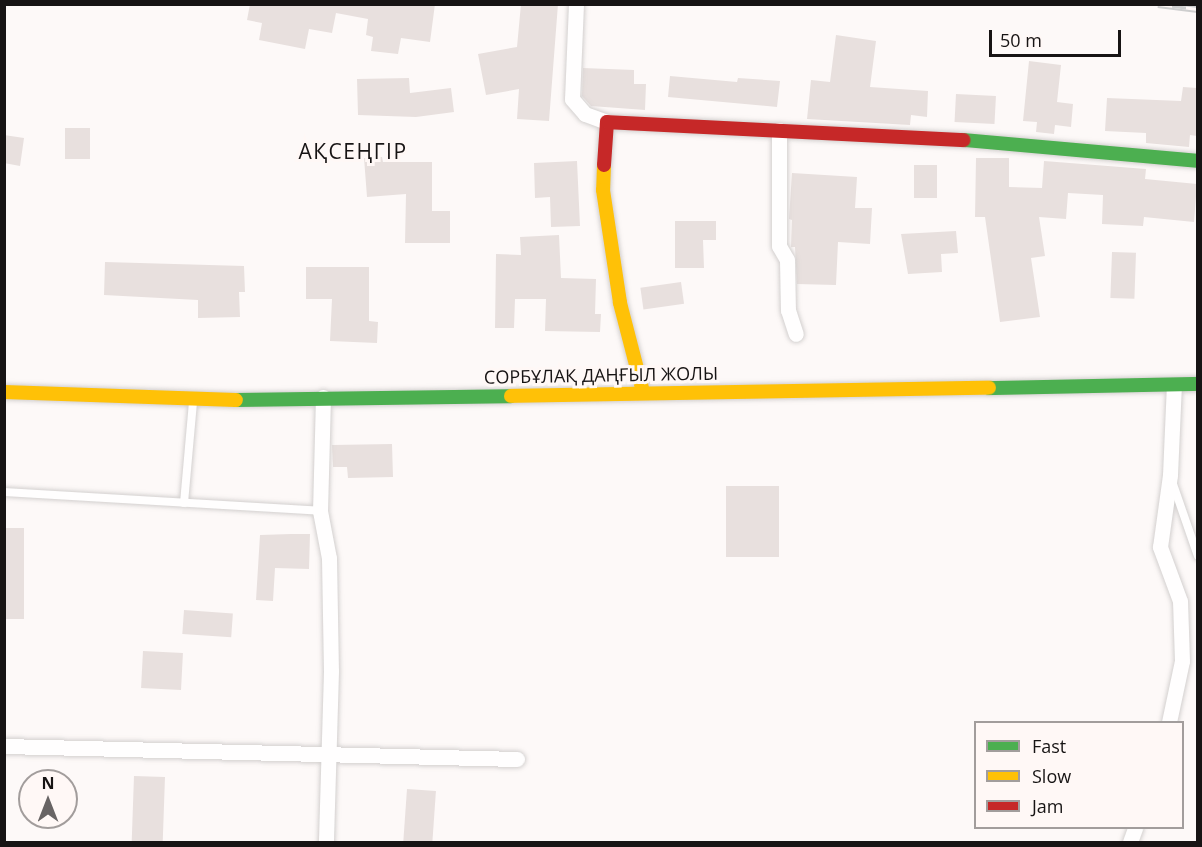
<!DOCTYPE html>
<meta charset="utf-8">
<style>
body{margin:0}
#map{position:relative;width:1202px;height:847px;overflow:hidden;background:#fdf9f8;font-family:"Open Sans",sans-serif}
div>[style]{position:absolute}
.building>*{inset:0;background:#e8e0de;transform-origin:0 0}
.roads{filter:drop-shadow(0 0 2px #d3d0cf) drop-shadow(0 0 2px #d3d0cf)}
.lane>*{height:8px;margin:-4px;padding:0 4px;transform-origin:4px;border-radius:4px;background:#fffefe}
.street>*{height:15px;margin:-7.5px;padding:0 7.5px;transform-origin:7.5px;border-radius:7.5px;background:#fffefe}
.fast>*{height:14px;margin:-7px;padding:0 7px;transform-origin:7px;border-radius:7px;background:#4caf50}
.slow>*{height:14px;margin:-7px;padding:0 7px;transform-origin:7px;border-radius:7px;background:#ffc107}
.jam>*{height:14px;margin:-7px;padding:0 7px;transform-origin:7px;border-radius:7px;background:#c62828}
.rail>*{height:7px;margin-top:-3.5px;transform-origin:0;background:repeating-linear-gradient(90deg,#fff8f6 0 14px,#cecece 0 28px);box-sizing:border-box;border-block:2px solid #cecece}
span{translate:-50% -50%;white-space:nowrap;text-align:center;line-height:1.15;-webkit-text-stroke:6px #fff8f6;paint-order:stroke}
.street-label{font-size:18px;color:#171414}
.quarter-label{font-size:21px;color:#171414;letter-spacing:1.5px}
.frame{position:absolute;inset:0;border:6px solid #171414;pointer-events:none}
.legend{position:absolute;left:974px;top:721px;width:210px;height:108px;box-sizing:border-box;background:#fff8f6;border:2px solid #a29d9c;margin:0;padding:8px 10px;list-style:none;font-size:18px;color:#171414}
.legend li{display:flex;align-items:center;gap:12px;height:30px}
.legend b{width:30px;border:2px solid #a29d9c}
.north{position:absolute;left:18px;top:769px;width:60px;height:60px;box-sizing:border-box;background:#fff8f6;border:2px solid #a29d9c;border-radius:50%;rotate:0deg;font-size:16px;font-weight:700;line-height:24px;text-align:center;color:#171414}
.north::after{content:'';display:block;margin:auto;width:21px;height:27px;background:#686464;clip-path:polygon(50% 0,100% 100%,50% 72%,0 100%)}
.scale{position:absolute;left:989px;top:30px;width:132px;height:27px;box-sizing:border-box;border:3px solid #171414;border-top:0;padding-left:8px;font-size:18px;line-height:21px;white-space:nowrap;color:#171414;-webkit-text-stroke:4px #fff8f6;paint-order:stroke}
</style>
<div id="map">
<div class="building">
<div style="clip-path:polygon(250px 4px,435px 4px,430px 42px,401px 38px,398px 54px,371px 51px,373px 37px,366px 35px,368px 19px,336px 13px,332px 33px,309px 29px,305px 49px,259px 40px,262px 23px,247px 20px)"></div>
<div style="clip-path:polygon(521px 4px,558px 4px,549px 121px,517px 119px,519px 89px,486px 95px,478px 54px,517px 47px)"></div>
<div style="clip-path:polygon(836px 35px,876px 41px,870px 87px,928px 91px,927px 117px,911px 115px,910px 125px,807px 119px,811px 80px,830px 82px)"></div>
<div style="clip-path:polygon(1029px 61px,1061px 65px,1057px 102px,1073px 104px,1071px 127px,1055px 125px,1054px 134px,1036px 132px,1037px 122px,1023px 121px)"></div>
<div style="clip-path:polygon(583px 68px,634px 70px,634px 84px,646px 84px,645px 110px,591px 106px,582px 96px)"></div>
<div style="clip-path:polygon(670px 76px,737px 82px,738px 78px,780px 81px,777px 107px,668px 97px)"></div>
<div style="clip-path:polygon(409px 78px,410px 93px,451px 88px,454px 112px,416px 117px,358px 115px,357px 79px)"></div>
<div style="clip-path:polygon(1183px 87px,1197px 88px,1197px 136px,1190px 135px,1189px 147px,1146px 143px,1146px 133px,1105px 131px,1107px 98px,1181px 101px)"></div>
<div style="left:956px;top:94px;width:40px;height:28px;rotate:3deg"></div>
<div style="left:65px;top:128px;width:25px;height:31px"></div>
<div style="clip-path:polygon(4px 135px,24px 138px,20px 166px,4px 163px)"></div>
<div style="clip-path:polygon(382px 157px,383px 162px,432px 162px,432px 211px,450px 211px,450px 243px,405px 243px,406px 194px,367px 197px,364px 158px)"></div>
<div style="clip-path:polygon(976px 158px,1009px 158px,1009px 187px,1042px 188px,1044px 161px,1146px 169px,1145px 179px,1197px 184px,1194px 222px,1144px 217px,1143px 226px,1102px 224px,1103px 195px,1068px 193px,1066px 219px,1039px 217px,1045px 256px,1031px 258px,1040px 317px,1000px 322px,985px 217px,975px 217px)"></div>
<div style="clip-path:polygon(577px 161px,580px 226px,551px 227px,550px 197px,535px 198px,534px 163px)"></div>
<div style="left:914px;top:165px;width:23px;height:33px"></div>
<div style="clip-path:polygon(792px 173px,857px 177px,855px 208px,872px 208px,870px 244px,838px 242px,836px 285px,797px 284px,795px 247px,791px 247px,792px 220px,789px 219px)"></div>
<div style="clip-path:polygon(675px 221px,716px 221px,716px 240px,703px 240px,704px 268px,675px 268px)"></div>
<div style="clip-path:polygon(956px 231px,958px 253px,941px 254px,942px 272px,908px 274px,901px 234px)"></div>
<div style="clip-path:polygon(559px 235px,561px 278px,596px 279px,595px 314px,601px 314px,600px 332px,545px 331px,546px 299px,515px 299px,514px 328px,495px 328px,496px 254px,521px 255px,520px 237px)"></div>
<div style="left:1112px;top:252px;width:24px;height:46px;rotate:2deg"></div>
<div style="clip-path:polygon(105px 262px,244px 266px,245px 292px,239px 292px,240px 317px,198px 318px,198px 300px,104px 295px)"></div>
<div style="clip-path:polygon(306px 267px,369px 267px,369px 321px,378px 322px,377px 343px,330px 341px,332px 299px,306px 299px)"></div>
<div style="left:681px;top:282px;width:22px;height:41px;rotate:82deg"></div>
<div style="clip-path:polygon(392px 444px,393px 477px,348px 478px,347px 467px,333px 467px,332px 445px)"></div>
<div style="left:726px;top:486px;width:53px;height:71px"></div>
<div style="left:4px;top:528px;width:20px;height:91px"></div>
<div style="clip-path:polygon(291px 534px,310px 534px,309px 569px,275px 568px,273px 601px,256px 600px,260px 535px)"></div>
<div style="left:184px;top:610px;width:49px;height:24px;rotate:4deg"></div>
<div style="left:143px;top:651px;width:40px;height:37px;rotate:3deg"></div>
<div style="left:134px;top:776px;width:31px;height:67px;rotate:2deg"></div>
<div style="left:407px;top:789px;width:29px;height:54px;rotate:4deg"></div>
</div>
<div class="roads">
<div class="lane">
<div style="left:1173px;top:484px;width:76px;rotate:70.9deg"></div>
<div style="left:4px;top:492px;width:317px;rotate:3.4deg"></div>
<div style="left:184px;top:503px;width:100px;rotate:-84.9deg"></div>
</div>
<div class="street">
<div style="left:576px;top:4px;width:95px;rotate:92.4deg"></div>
<div style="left:572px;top:99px;width:20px;rotate:49deg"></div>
<div style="left:585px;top:114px;width:23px;rotate:20deg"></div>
<div style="left:779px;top:130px;width:116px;rotate:90deg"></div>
<div style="left:779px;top:246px;width:16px;rotate:60deg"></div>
<div style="left:787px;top:260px;width:50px;rotate:88.9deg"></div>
<div style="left:788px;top:310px;width:25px;rotate:72deg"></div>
<div style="left:323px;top:397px;width:114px;rotate:91.5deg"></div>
<div style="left:320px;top:511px;width:48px;rotate:79.2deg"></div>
<div style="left:329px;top:558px;width:113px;rotate:89deg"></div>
<div style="left:331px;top:671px;width:171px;rotate:91.7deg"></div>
<div style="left:1169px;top:722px;width:62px;rotate:-78deg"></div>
<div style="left:1182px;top:661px;width:60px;rotate:-91.9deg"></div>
<div style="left:1180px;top:601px;width:58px;rotate:-110.3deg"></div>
<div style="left:1160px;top:547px;width:73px;rotate:-82.1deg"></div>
<div style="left:1170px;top:475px;width:90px;rotate:-87.5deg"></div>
<div style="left:4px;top:746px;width:513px;rotate:1.45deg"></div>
<div style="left:1130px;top:842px;width:15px;rotate:-70deg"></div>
</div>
<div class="fast">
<div style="left:964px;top:140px;width:235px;rotate:5.1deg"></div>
<div style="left:989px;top:388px;width:209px;rotate:-1.1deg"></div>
<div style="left:236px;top:400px;width:275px;rotate:-0.8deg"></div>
</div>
<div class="slow">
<div style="left:604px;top:165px;width:25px;rotate:92deg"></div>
<div style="left:603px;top:190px;width:114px;rotate:81.4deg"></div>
<div style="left:620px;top:303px;width:92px;rotate:75.5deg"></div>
<div style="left:4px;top:392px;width:232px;rotate:2deg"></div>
<div style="left:511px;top:396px;width:478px;rotate:-1deg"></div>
</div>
<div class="jam">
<div style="left:604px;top:165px;width:43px;rotate:-86deg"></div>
<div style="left:607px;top:122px;width:357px;rotate:2.9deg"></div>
</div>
</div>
<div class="rail">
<div style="left:1158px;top:4px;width:40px;rotate:7.1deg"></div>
</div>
<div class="street-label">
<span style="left:601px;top:375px;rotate:-1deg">СОРБҰЛАҚ ДАҢҒЫЛ ЖОЛЫ</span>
</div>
<div class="quarter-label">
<span style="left:353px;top:151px">АҚСЕҢГІР</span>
</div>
<div class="frame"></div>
<ul class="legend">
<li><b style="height:8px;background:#4caf50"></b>Fast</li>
<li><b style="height:8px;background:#ffc107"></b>Slow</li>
<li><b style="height:8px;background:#c62828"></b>Jam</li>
</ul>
<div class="north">N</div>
<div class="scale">50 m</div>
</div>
